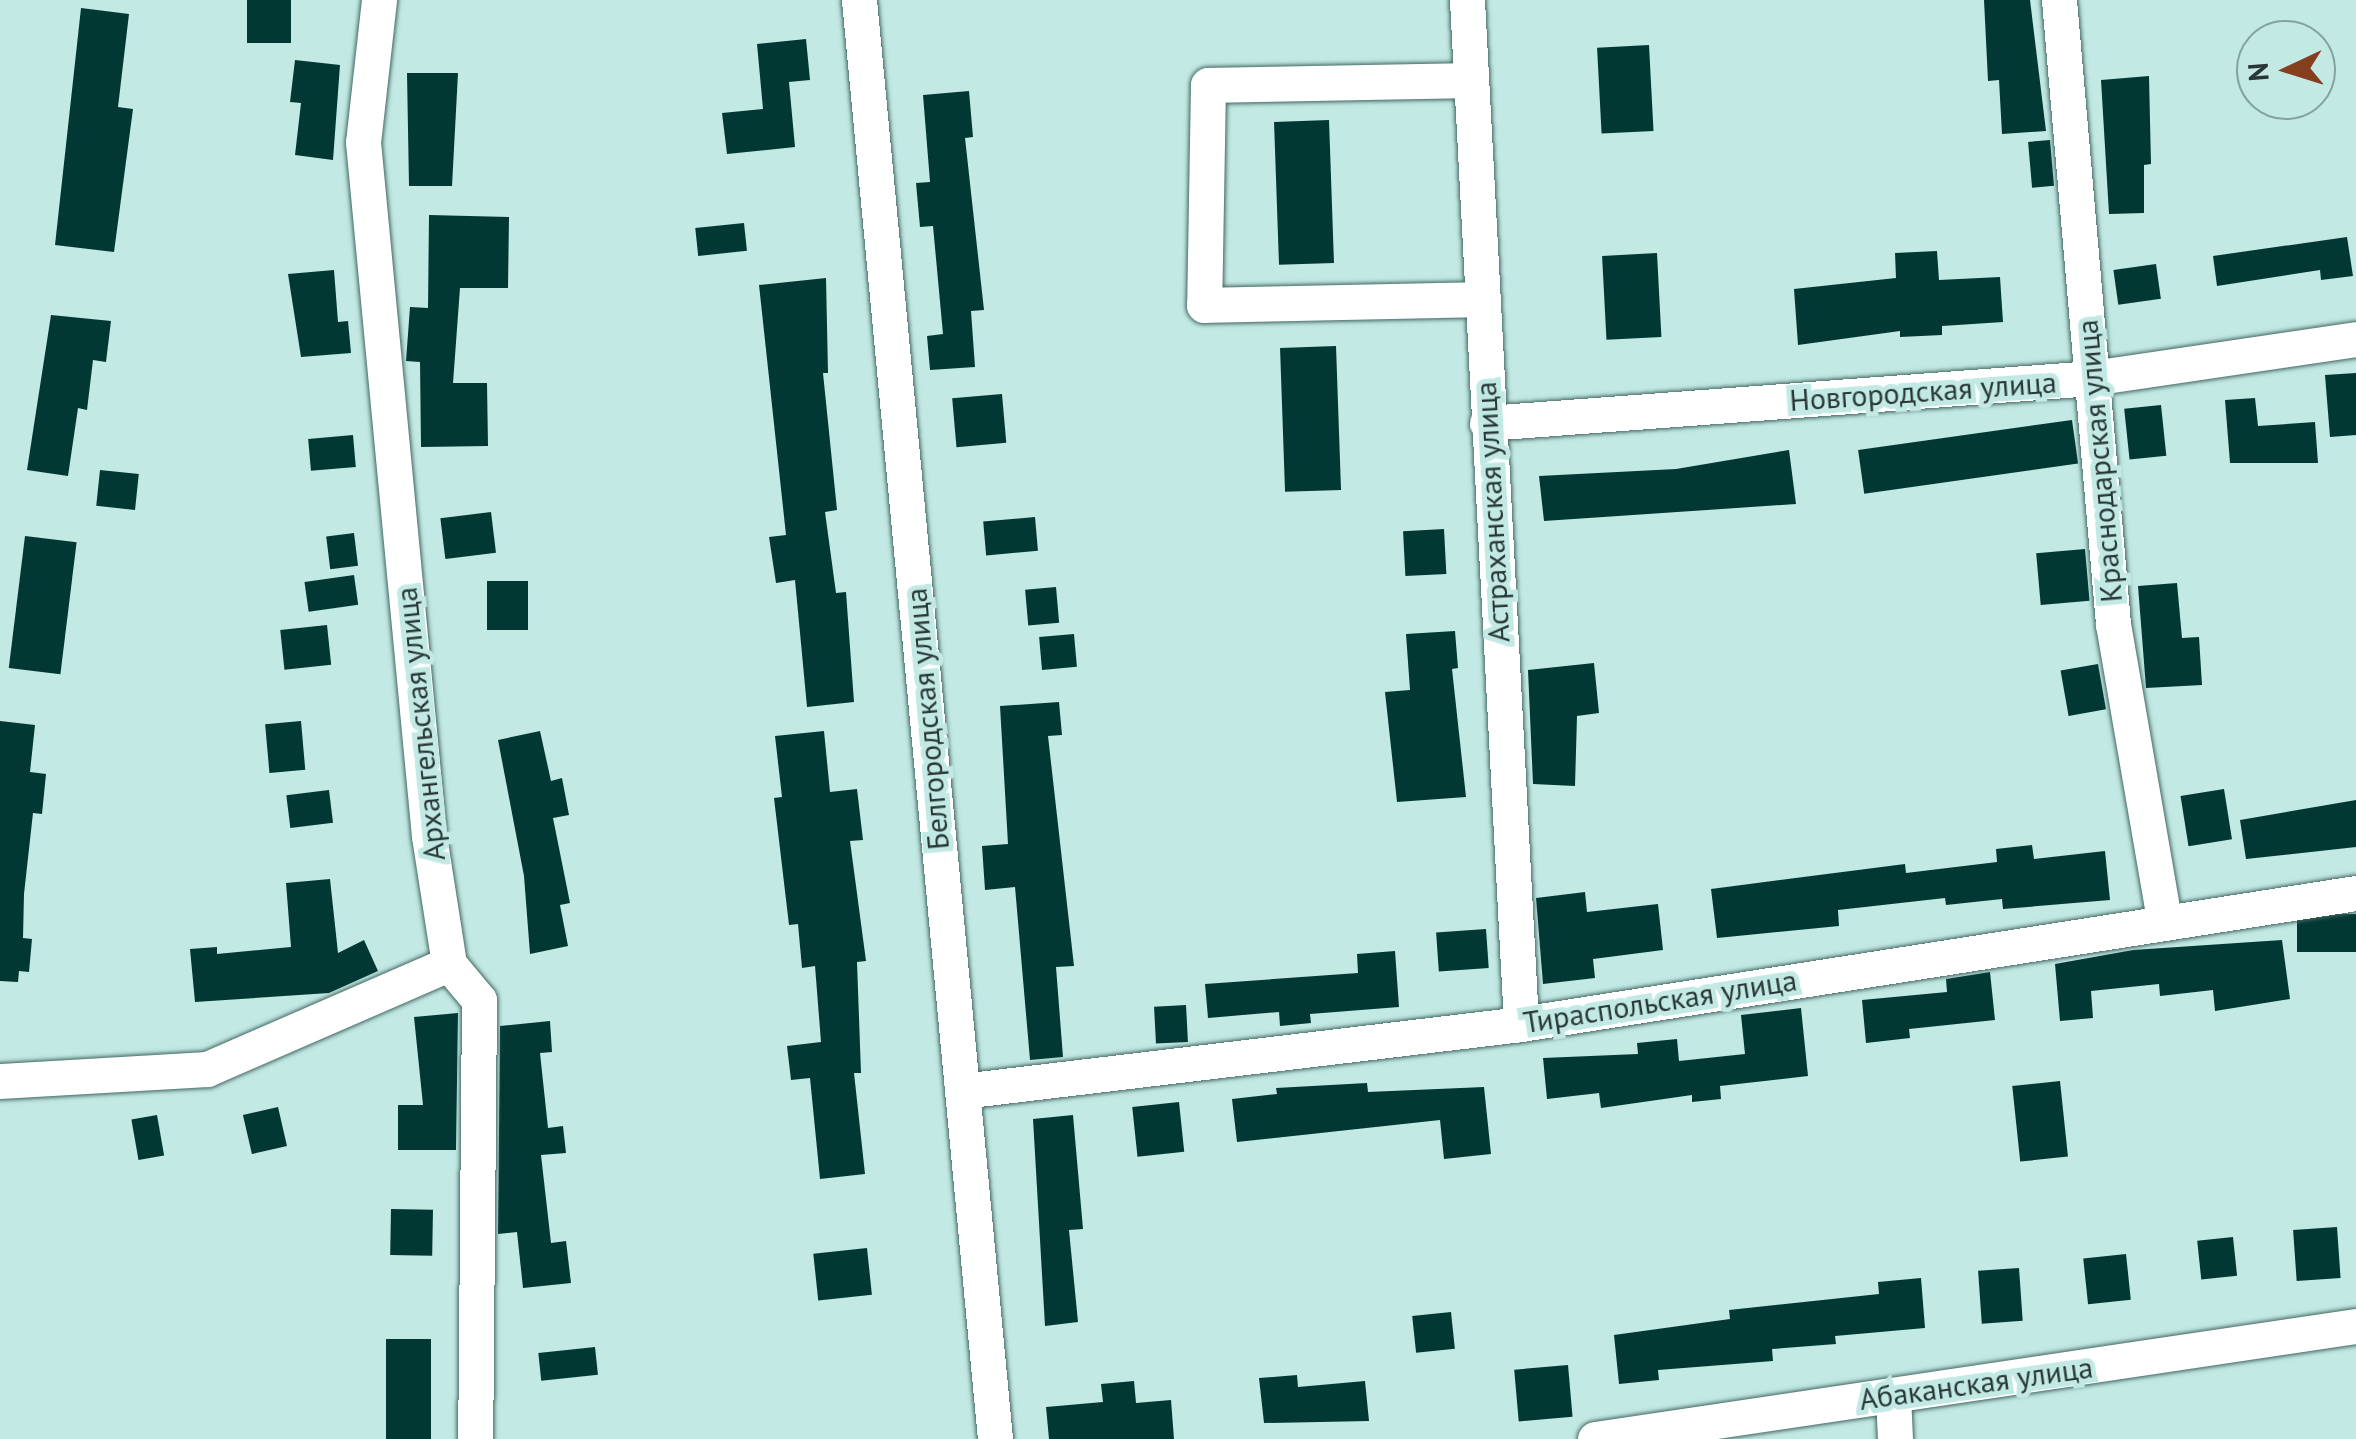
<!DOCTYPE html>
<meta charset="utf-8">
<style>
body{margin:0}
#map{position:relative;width:2356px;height:1439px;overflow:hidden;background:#c2e9e4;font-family:"PT Sans",sans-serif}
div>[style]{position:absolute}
.building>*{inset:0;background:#023834;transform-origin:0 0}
.roads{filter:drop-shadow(0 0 2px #446763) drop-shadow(0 0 2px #446763)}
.minor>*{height:35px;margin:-17.5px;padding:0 17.5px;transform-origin:17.5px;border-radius:17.5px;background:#fff}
span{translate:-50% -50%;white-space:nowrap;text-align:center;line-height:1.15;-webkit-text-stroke:10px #c2e9e4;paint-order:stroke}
.street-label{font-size:30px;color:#283735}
.north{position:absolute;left:2236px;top:20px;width:100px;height:100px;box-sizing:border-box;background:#c2e9e4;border:2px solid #84a29e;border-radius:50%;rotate:266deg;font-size:28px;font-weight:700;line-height:40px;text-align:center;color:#283735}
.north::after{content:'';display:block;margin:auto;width:35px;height:45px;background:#863f1e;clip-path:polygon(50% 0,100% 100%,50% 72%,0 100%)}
</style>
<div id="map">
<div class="building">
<div style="left:247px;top:0;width:44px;height:43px"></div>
<div style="clip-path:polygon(1984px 0,2030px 0,2046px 131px,2002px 134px,1999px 80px,1988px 81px)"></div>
<div style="clip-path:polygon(81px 8px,129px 14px,118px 107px,133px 109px,114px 252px,55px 245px)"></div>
<div style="clip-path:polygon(806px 39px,810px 80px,789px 82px,795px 147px,727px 154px,722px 113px,763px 109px,757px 44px)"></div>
<div style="left:1649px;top:45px;width:86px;height:52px;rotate:87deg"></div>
<div style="clip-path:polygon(295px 60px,340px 65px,333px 160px,295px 155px,301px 103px,290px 102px)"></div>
<div style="clip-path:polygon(407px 73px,458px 73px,452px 186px,409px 186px)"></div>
<div style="clip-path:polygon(2149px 76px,2151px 164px,2144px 165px,2144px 213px,2109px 214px,2101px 80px)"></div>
<div style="clip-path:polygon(969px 91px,973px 137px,965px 138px,984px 310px,971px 311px,975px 367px,930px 370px,927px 336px,943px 334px,933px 226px,920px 227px,916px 183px,930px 182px,923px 95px)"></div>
<div style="left:1329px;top:120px;width:143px;height:55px;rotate:88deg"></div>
<div style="left:2050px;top:140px;width:46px;height:22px;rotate:85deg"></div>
<div style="clip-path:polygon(429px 215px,509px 217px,508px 288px,460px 288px,453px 383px,487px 383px,488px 446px,421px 447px,420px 362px,406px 361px,410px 307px,428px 308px)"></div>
<div style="left:744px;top:223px;width:28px;height:49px;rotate:84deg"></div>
<div style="clip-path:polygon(2347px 237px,2353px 276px,2321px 280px,2320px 270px,2217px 286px,2213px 256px)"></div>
<div style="clip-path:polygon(1937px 251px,1939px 280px,2000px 277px,2003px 322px,1942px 326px,1942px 335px,1900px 337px,1900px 331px,1798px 345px,1794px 289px,1896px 278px,1895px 253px)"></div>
<div style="left:1657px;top:253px;width:84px;height:55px;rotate:87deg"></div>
<div style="left:2156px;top:264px;width:35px;height:43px;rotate:82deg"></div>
<div style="clip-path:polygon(334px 270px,338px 322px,348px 321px,351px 353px,301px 357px,288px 274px)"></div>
<div style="clip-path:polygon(826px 278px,828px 373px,823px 373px,837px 510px,825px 512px,836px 593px,846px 592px,854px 702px,807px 707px,795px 580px,776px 583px,769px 537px,786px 535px,759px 285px)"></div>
<div style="clip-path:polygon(51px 315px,111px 321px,106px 362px,93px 360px,87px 410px,78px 408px,68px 476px,27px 470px)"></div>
<div style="left:1336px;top:346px;width:144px;height:56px;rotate:88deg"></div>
<div style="clip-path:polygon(2356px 373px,2356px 435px,2330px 437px,2325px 375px)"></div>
<div style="left:1002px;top:394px;width:49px;height:50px;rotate:85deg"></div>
<div style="clip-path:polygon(2255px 398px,2258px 426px,2315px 422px,2318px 463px,2230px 463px,2225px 400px)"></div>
<div style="left:2161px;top:405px;width:51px;height:37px;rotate:84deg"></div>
<div style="left:2072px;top:420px;width:44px;height:216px;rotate:82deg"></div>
<div style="left:353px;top:435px;width:32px;height:45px;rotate:85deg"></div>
<div style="clip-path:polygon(1789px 450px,1796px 504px,1544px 521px,1539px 476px,1676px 469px)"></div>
<div style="left:100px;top:470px;width:39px;height:36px;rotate:6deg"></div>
<div style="left:491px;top:512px;width:41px;height:51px;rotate:83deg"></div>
<div style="left:1035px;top:517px;width:34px;height:52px;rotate:85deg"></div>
<div style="left:1444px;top:529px;width:45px;height:41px;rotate:87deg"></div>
<div style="left:354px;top:533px;width:33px;height:28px;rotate:83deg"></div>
<div style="left:25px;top:536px;width:52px;height:133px;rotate:7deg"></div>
<div style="left:2085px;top:549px;width:52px;height:49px;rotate:85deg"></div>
<div style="left:354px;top:575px;width:30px;height:50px;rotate:82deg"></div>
<div style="left:487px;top:581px;width:41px;height:49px"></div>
<div style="clip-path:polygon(2177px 583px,2182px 638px,2199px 637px,2202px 685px,2146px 688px,2138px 586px)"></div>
<div style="left:1056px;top:587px;width:36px;height:31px;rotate:85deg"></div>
<div style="left:327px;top:625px;width:40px;height:47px;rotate:84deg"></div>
<div style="clip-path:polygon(1455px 631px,1458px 668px,1452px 669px,1466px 797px,1397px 802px,1385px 692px,1410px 690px,1406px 634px)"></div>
<div style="left:1074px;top:634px;width:33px;height:35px;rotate:85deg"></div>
<div style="clip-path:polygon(1594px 663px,1599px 713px,1577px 716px,1575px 786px,1533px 784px,1528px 670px)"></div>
<div style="left:2098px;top:664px;width:46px;height:38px;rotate:80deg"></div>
<div style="clip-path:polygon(1059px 702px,1062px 735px,1048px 736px,1074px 966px,1056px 967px,1063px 1057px,1030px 1060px,1015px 887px,985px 890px,982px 846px,1008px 844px,1000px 706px)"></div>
<div style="clip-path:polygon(0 721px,35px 725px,30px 772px,46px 774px,42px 814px,33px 813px,24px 894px,23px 938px,32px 939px,29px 972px,19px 971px,18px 982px,0 981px)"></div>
<div style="left:301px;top:721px;width:49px;height:36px;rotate:85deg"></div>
<div style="clip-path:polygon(540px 731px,551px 781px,562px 778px,569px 815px,553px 818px,570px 903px,560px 905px,568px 946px,530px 954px,524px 876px,498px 740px)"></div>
<div style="clip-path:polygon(824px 731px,830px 792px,857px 789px,863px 840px,850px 841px,866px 961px,857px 962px,861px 1073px,854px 1073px,865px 1174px,820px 1179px,810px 1078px,791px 1080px,787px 1046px,821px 1042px,815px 966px,802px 968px,798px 924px,789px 925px,774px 798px,782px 797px,775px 736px)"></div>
<div style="left:2224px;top:789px;width:51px;height:44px;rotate:81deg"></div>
<div style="left:329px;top:790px;width:33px;height:43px;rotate:83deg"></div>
<div style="clip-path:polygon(2356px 800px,2356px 847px,2246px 859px,2240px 820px)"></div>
<div style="clip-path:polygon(2032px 845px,2034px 859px,2105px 851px,2110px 900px,2003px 909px,2002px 899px,1946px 905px,1945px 898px,1838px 910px,1839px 926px,1717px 938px,1711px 889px,1905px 864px,1906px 873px,1997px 862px,1996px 849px)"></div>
<div style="clip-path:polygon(330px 879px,338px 953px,364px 940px,378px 971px,329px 993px,195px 1002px,190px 949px,217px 947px,217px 954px,291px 947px,286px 883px)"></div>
<div style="clip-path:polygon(1585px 892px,1587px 912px,1658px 904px,1663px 950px,1593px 959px,1595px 978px,1543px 984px,1536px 898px)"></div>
<div style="left:2356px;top:914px;width:38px;height:59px;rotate:90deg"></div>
<div style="left:1486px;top:929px;width:39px;height:50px;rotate:86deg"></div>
<div style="clip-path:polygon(2282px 940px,2290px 999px,2215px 1011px,2213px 990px,2160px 996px,2159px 984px,2091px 991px,2093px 1018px,2060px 1021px,2055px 964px,2133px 950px)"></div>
<div style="clip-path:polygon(1395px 951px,1399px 1007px,1310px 1014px,1311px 1023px,1280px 1026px,1279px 1012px,1208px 1018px,1205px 984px,1358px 973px,1357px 954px)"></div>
<div style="clip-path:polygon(1990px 972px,1995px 1020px,1909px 1029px,1910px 1038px,1866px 1043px,1862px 1000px,1947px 992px,1946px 979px)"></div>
<div style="left:1186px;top:1005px;width:37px;height:32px;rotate:87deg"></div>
<div style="clip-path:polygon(1801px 1008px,1808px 1076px,1720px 1086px,1721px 1099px,1692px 1102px,1692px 1095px,1601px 1108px,1599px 1093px,1547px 1099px,1543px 1058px,1638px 1054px,1637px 1043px,1677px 1039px,1679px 1061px,1745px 1054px,1741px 1015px)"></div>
<div style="clip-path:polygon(458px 1013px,456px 1150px,398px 1150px,398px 1105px,423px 1105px,414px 1017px)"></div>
<div style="clip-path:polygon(550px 1021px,552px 1052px,540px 1053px,548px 1128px,563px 1126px,566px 1153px,541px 1155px,551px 1243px,566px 1241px,571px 1283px,523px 1288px,517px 1232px,498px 1234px,500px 1026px)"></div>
<div style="left:2060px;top:1081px;width:76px;height:48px;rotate:84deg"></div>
<div style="clip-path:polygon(1367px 1083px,1368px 1092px,1484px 1087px,1491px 1154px,1444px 1159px,1440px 1120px,1237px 1142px,1232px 1099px,1277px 1094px,1276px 1088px)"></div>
<div style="left:1179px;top:1102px;width:50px;height:47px;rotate:84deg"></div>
<div style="left:278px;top:1107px;width:40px;height:36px;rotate:77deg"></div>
<div style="left:157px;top:1115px;width:41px;height:26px;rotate:80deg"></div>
<div style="clip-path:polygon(1073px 1115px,1083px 1229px,1069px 1230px,1078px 1322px,1045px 1326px,1033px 1119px)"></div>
<div style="left:391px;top:1209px;width:42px;height:46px;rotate:1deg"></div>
<div style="left:2337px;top:1227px;width:51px;height:44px;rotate:86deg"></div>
<div style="left:2233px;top:1237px;width:39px;height:36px;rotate:84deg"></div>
<div style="left:867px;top:1248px;width:47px;height:54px;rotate:84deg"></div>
<div style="left:2126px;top:1254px;width:46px;height:43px;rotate:84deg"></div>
<div style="left:2019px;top:1268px;width:53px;height:41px;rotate:86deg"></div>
<div style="clip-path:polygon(1921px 1278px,1925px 1328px,1835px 1336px,1836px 1344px,1772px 1349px,1773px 1361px,1658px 1370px,1659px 1380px,1619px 1384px,1614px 1335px,1730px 1319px,1729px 1310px,1879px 1294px,1878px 1282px)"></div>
<div style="left:1451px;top:1312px;width:37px;height:39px;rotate:84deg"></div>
<div style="left:386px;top:1339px;width:45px;height:100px"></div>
<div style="left:595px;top:1347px;width:28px;height:57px;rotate:84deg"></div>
<div style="left:1568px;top:1365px;width:52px;height:54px;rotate:85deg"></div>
<div style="clip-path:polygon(1297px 1375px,1298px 1387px,1365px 1381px,1369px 1421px,1264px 1423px,1259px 1378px)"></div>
<div style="clip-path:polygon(1134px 1381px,1136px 1403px,1171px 1400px,1174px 1439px,1049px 1439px,1046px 1407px,1103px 1402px,1101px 1384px)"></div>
</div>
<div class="roads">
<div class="minor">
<div style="left:379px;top:0;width:143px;rotate:96.4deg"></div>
<div style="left:363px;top:142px;width:697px;rotate:84.57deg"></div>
<div style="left:429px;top:836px;width:130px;rotate:81.1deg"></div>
<div style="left:449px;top:964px;width:47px;rotate:50.2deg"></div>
<div style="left:479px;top:1000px;width:439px;rotate:90.5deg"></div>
<div style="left:859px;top:0;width:1445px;rotate:84.6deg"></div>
<div style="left:1467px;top:0;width:1025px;rotate:86.98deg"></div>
<div style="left:2059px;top:0;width:626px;rotate:85.05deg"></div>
<div style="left:2113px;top:624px;width:298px;rotate:80.2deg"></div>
<div style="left:1470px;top:80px;width:262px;rotate:178.9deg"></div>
<div style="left:1208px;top:85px;width:220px;rotate:91deg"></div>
<div style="left:1204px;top:305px;width:277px;rotate:-1.2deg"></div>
<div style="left:1487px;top:423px;width:607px;rotate:-4.25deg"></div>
<div style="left:2092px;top:378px;width:267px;rotate:-8.4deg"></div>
<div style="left:0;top:1081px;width:207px;rotate:-3.3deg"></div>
<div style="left:207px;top:1069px;width:264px;rotate:-23.5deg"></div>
<div style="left:962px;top:1091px;width:563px;rotate:-6.83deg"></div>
<div style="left:1521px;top:1024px;width:845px;rotate:-8.92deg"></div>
<div style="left:1893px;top:1395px;width:44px;rotate:87.4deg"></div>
<div style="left:1595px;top:1439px;width:769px;rotate:-8.45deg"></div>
</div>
</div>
<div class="street-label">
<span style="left:1923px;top:391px;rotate:-4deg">Новгородская улица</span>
<span style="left:2099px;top:461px;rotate:-95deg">Краснодарская улица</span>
<span style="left:1492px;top:512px;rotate:-93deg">Астраханская улица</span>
<span style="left:927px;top:719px;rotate:-95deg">Белгородская улица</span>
<span style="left:420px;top:724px;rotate:-96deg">Архангельская улица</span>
<span style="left:1660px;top:1001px;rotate:-9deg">Тираспольская улица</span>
<span style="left:1976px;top:1383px;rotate:-8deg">Абаканская улица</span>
</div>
<div class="north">N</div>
</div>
